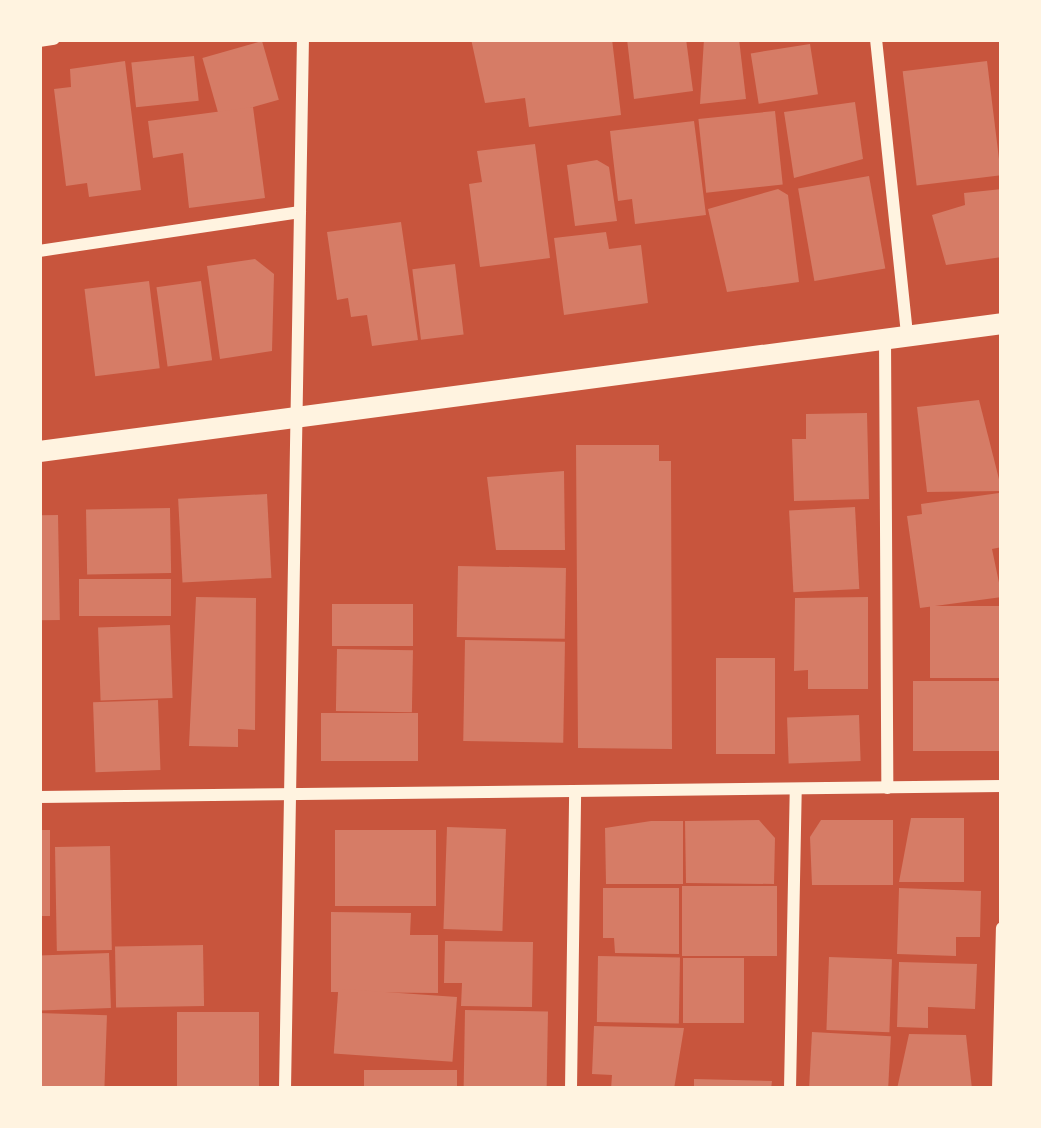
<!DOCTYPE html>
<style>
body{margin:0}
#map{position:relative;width:1041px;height:1128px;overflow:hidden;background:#c8553d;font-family:"Asap Condensed",sans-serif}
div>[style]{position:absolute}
.building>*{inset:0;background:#d67c66;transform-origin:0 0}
.minor>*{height:12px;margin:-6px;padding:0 6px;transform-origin:6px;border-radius:6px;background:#fff3e0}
.tertiary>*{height:21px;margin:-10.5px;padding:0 10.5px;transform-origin:10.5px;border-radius:10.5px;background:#fff3e0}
span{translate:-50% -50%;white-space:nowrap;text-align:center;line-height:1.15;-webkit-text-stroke:10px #fff3e0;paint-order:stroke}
.frame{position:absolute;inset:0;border:42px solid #fff3e0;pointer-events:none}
</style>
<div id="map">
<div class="building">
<div style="clip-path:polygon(471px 39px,612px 39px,621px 115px,529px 127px,525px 98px,485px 103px)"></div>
<div style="clip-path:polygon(627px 39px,686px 39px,693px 91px,634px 99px)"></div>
<div style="clip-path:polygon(704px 39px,739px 39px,746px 99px,700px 104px)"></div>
<div style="left:262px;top:41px;width:61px;height:62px;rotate:74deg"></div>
<div style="left:810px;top:44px;width:51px;height:60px;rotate:81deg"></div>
<div style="left:194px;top:56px;width:45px;height:63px;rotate:84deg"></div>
<div style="clip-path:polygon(125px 61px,141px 190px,89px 197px,87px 183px,66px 186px,54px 89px,71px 87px,70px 69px)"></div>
<div style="left:987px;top:61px;width:115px;height:85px;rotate:83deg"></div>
<div style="clip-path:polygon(855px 102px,863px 159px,794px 178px,784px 112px)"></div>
<div style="clip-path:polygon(253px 107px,265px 198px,189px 208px,183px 153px,153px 158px,148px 121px)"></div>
<div style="left:775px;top:111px;width:74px;height:77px;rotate:84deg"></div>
<div style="clip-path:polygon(694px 121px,706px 215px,635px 224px,632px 199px,618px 201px,610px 131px)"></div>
<div style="clip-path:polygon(535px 144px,550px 258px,480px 267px,469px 184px,482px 182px,477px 151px)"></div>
<div style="clip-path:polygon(597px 160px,609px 167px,617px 221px,575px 226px,567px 165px)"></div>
<div style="left:869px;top:176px;width:94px;height:72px;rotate:80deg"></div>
<div style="clip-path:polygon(778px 189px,788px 195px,799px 282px,727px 292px,708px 209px)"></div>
<div style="clip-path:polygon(1002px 189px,1002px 257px,946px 265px,932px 215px,965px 205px,964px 193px)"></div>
<div style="clip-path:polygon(401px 222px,418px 340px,372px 346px,367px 315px,351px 317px,348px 298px,337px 300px,327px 232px)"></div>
<div style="clip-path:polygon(606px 232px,609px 249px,641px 245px,648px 303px,564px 315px,554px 238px)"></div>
<div style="clip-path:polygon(255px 259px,274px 274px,272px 351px,220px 359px,207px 266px)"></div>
<div style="left:455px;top:264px;width:71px;height:43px;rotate:83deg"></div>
<div style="left:149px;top:281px;width:88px;height:65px;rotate:83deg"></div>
<div style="left:201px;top:281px;width:80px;height:45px;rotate:82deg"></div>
<div style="clip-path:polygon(979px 400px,1002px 491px,927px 492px,917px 407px)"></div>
<div style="clip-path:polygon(867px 413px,869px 499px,794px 501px,792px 439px,806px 439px,806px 414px)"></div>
<div style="clip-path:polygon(576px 445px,659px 445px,659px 461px,671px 461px,672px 749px,578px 748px)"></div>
<div style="clip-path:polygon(564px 471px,565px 550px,496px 550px,487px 477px)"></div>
<div style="clip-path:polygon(999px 493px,1002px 547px,992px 549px,1002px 597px,920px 608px,907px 516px,922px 514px,921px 504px)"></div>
<div style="left:267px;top:494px;width:84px;height:89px;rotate:87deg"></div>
<div style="left:855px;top:507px;width:82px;height:66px;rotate:87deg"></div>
<div style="left:170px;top:508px;width:65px;height:84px;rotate:89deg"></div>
<div style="left:58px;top:515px;width:105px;height:19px;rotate:89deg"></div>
<div style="left:458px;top:566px;width:108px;height:71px;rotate:1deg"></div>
<div style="left:79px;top:579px;width:92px;height:37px"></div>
<div style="clip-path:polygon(196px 597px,256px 598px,255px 730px,238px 729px,238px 747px,189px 746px)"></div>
<div style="clip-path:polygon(868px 597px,868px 689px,808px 689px,808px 670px,794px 671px,795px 598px)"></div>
<div style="left:332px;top:604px;width:81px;height:42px"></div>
<div style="left:1002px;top:606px;width:72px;height:72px;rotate:90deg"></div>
<div style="left:170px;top:625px;width:73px;height:72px;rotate:88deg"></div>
<div style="left:465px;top:640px;width:100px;height:101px;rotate:1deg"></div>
<div style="left:337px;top:649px;width:76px;height:62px;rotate:1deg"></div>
<div style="left:775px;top:658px;width:96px;height:59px;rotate:90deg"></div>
<div style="left:1002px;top:681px;width:70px;height:89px;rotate:90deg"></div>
<div style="left:158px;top:700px;width:70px;height:65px;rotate:88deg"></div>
<div style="left:321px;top:713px;width:97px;height:48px"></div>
<div style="left:859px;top:715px;width:46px;height:72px;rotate:88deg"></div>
<div style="clip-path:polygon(911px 818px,964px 818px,964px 882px,899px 882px)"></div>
<div style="clip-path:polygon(759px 820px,775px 838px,774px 884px,686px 883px,685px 821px)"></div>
<div style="clip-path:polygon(821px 820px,893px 820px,893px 885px,812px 885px,810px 837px)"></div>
<div style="clip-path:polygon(651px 821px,683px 821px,683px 884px,606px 884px,605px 828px)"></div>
<div style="left:447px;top:827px;width:59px;height:102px;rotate:2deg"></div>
<div style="left:50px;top:830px;width:86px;height:11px;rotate:90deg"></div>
<div style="left:335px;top:830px;width:101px;height:76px"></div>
<div style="left:110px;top:846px;width:104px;height:55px;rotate:89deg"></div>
<div style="left:777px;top:886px;width:70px;height:95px;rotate:90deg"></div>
<div style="clip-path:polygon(603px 888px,679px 888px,679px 954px,615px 953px,614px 938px,603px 938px)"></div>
<div style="clip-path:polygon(899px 888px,981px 891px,980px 937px,956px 937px,956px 956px,897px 954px)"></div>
<div style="clip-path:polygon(331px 912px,411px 913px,410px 935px,438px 935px,438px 993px,331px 992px)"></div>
<div style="clip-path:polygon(445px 941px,533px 942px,532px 1007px,461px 1006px,462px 983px,444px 983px)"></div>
<div style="left:203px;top:945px;width:61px;height:88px;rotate:89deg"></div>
<div style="left:109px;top:953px;width:55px;height:70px;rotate:88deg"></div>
<div style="left:598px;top:956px;width:82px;height:66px;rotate:1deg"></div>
<div style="left:829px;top:957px;width:63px;height:73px;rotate:2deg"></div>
<div style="left:683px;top:958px;width:61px;height:65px"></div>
<div style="clip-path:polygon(899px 962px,977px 964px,975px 1009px,928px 1007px,928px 1028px,897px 1027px)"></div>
<div style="left:457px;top:997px;width:65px;height:119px;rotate:94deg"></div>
<div style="left:465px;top:1010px;width:83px;height:78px;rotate:1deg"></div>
<div style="left:177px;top:1012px;width:82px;height:77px"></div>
<div style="left:39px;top:1013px;width:68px;height:76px;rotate:2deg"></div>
<div style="clip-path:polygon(594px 1026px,684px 1028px,674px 1089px,611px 1089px,612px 1075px,592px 1074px)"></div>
<div style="left:812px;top:1032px;width:79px;height:54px;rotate:3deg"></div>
<div style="clip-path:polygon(909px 1034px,966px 1035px,972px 1089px,897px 1089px)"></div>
<div style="left:364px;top:1070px;width:93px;height:19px"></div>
<div style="clip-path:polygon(694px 1079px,772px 1081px,771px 1089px,694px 1089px)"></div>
</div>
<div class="minor">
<div style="left:876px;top:39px;width:298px;rotate:84deg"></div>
<div style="left:39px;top:41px;width:15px;rotate:-8deg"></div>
<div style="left:39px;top:251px;width:264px;rotate:-8.5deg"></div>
<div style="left:885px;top:338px;width:450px;rotate:89.7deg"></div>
<div style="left:39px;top:797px;width:963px;rotate:-0.65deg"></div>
<div style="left:285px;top:1089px;width:1050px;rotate:-89.02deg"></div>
<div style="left:571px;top:1089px;width:298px;rotate:-89.2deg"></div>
<div style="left:790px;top:1089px;width:300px;rotate:-88.9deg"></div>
<div style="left:998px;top:1089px;width:161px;rotate:-88.6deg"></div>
</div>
<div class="tertiary">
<div style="left:39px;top:451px;width:971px;rotate:-7.57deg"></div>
</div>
<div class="frame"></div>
</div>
